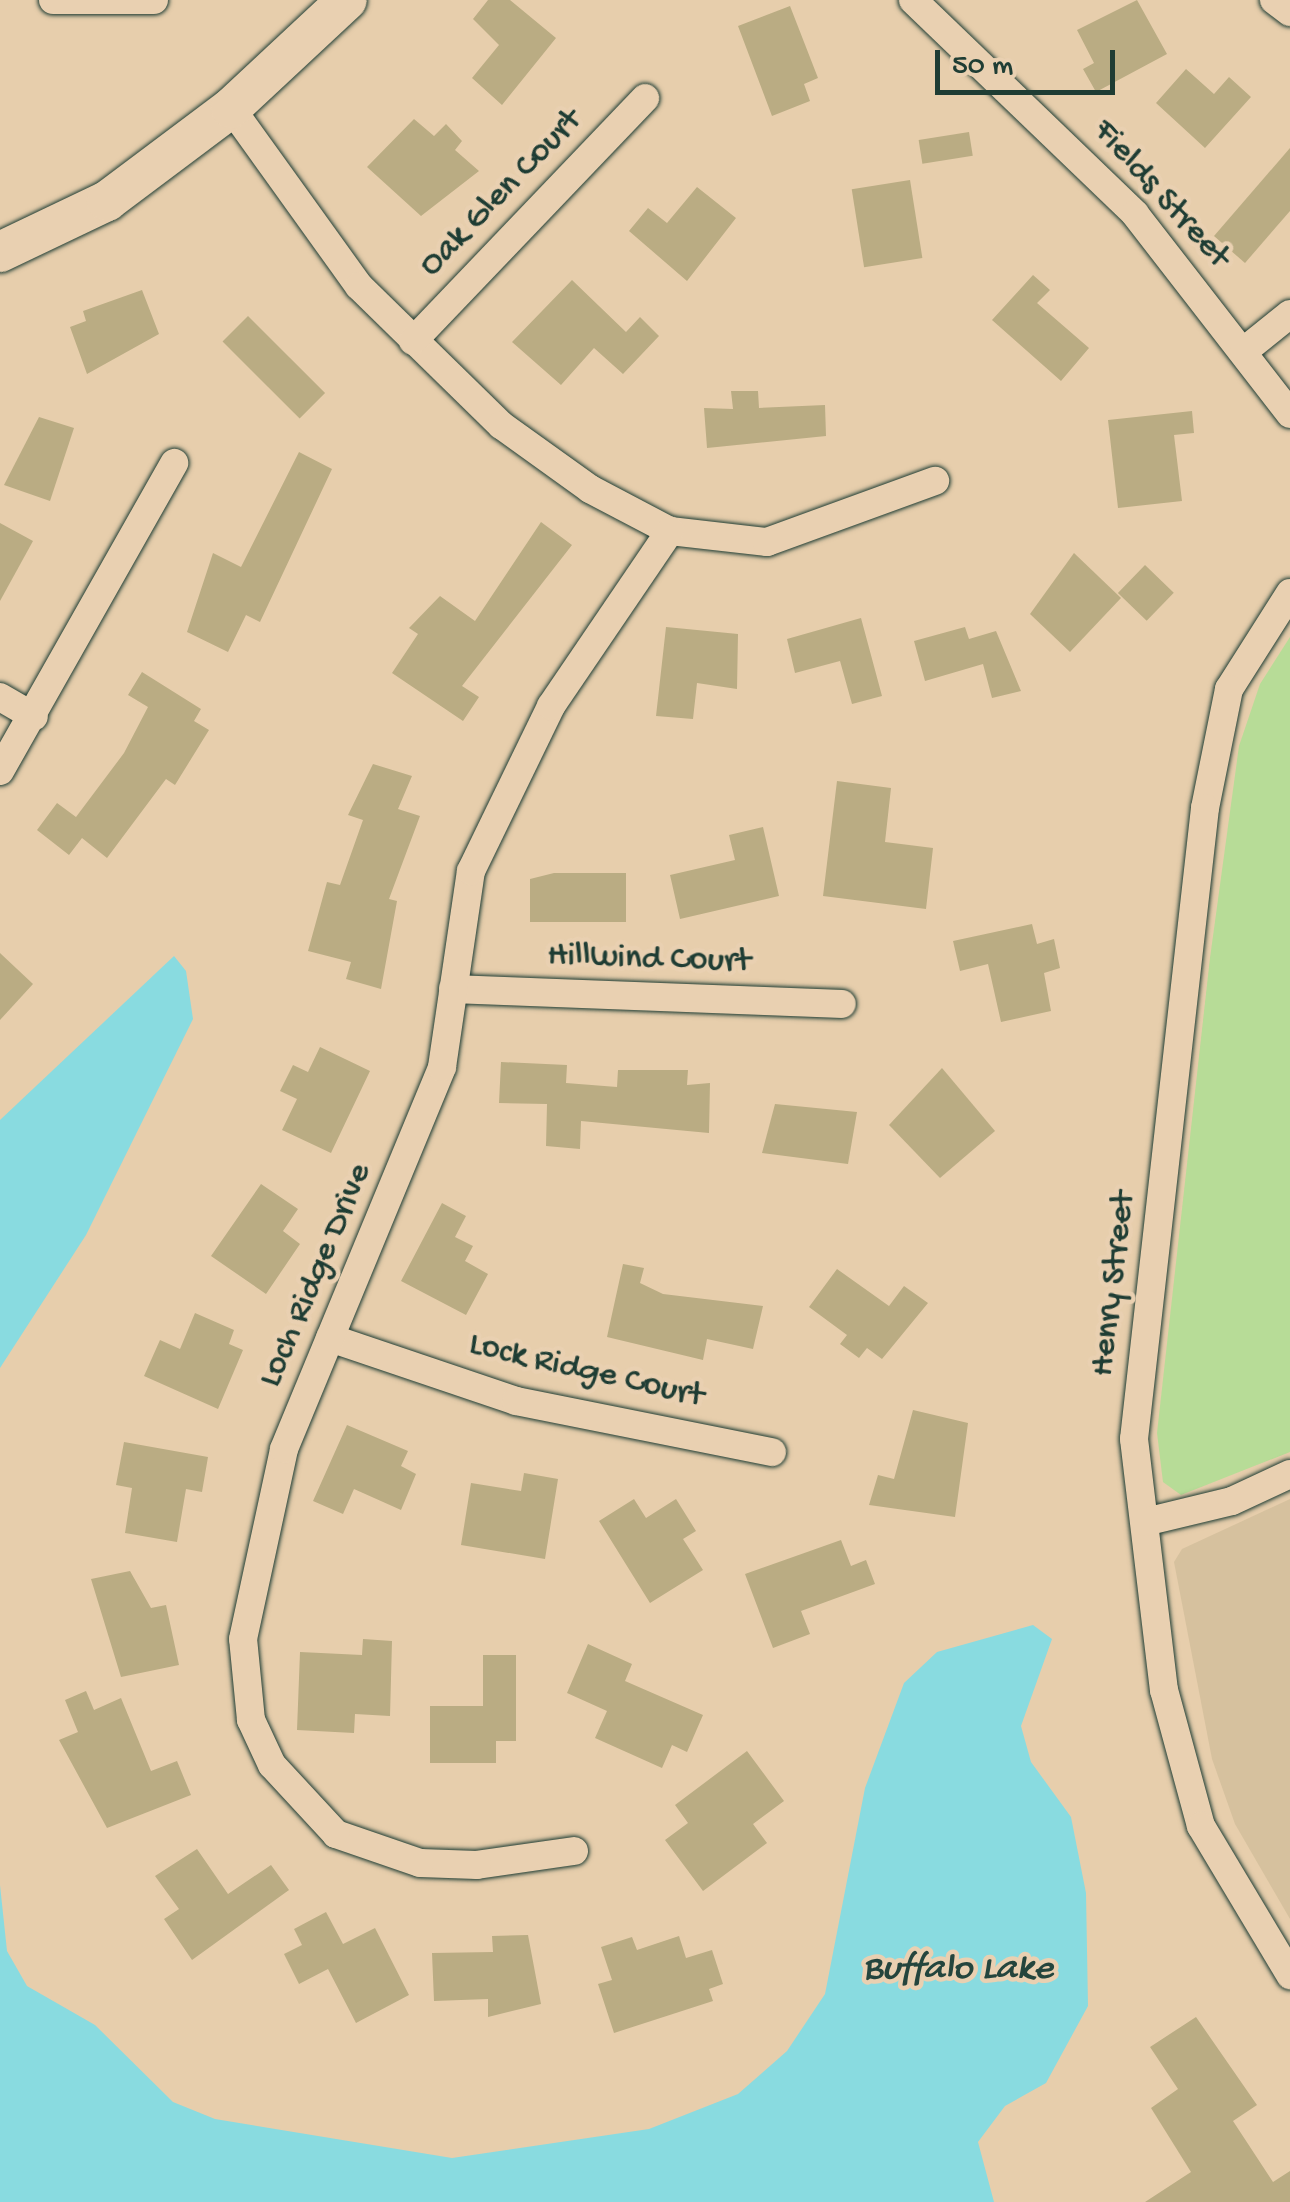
<!DOCTYPE html>
<style>
body{margin:0}
#map{position:relative;width:1290px;height:2202px;overflow:hidden;background:#e7ceac;font-family:"Gochi Hand",sans-serif}
div>[style]{position:absolute}
.built>*{inset:0;background:#d6c19e}
.green>*{inset:0;background:#b7dc97}
.water>*{inset:0;background:#89dbe0}
.building>*{inset:0;background:#baac83;transform-origin:0 0}
.roads{filter:drop-shadow(0 0 2px #1f3d34) drop-shadow(0 0 2px #1f3d34)}
.minor>*{height:28px;margin:-14px;padding:0 14px;transform-origin:14px;border-radius:14px;background:#e9d0b1}
.secondary>*{height:40px;margin:-20px;padding:0 20px;transform-origin:20px;border-radius:20px;background:#e9d0b1}
span{translate:-50% -50%;white-space:nowrap;text-align:center;line-height:1.15;-webkit-text-stroke:9px #e9d0b1;paint-order:stroke}
.street-label{font-size:35px;color:#1f3d34}
.water-label{font-size:38px;color:#24453d;font-style:italic}
.scale{position:absolute;left:935px;top:50px;width:180px;height:45px;box-sizing:border-box;border:5px solid #1f3d34;border-top:0;padding-left:12px;font-size:30px;line-height:35px;white-space:nowrap;color:#1f3d34;-webkit-text-stroke:8px #e9d0b1;paint-order:stroke}
</style>
<div id="map">
<div class="built">
<div style="clip-path:polygon(1290px 1499px,1290px 1919px,1235px 1824px,1212px 1759px,1174px 1562px,1182px 1549px)"></div>
</div>
<div class="green">
<div style="clip-path:polygon(1290px 637px,1290px 1452px,1181px 1495px,1163px 1482px,1157px 1433px,1210px 958px,1239px 746px,1260px 684px)"></div>
</div>
<div class="water">
<div style="clip-path:polygon(174px 956px,186px 971px,193px 1019px,86px 1235px,0 1368px,0 1120px)"></div>
<div style="clip-path:polygon(1033px 1625px,1052px 1639px,1021px 1726px,1031px 1762px,1071px 1817px,1086px 1893px,1088px 2006px,1046px 2083px,1005px 2106px,978px 2142px,994px 2202px,0 2202px,0 1885px,7px 1951px,27px 1986px,95px 2025px,173px 2102px,215px 2119px,452px 2158px,649px 2129px,738px 2094px,787px 2051px,825px 1994px,865px 1788px,904px 1683px,937px 1652px)"></div>
</div>
<div class="building">
<div style="clip-path:polygon(488px 0,510px 0,556px 38px,502px 105px,472px 78px,499px 45px,473px 19px)"></div>
<div style="clip-path:polygon(1137px 0,1167px 54px,1096px 92px,1083px 69px,1094px 63px,1077px 30px)"></div>
<div style="clip-path:polygon(790px 6px,818px 78px,804px 84px,810px 101px,772px 116px,738px 26px)"></div>
<div style="clip-path:polygon(1186px 69px,1214px 94px,1229px 77px,1251px 97px,1205px 148px,1156px 103px)"></div>
<div style="clip-path:polygon(414px 119px,434px 136px,446px 124px,462px 141px,455px 150px,479px 171px,421px 216px,367px 167px)"></div>
<div style="left:969px;top:132px;width:24px;height:51px;rotate:81deg"></div>
<div style="clip-path:polygon(1290px 148px,1290px 211px,1245px 263px,1214px 236px)"></div>
<div style="left:910px;top:180px;width:79px;height:59px;rotate:81deg"></div>
<div style="clip-path:polygon(697px 187px,736px 218px,687px 281px,629px 231px,648px 208px,667px 223px)"></div>
<div style="clip-path:polygon(1033px 275px,1050px 290px,1037px 303px,1089px 348px,1061px 381px,992px 320px)"></div>
<div style="clip-path:polygon(572px 280px,626px 332px,640px 317px,659px 336px,623px 374px,594px 348px,561px 385px,512px 342px)"></div>
<div style="clip-path:polygon(142px 290px,159px 334px,87px 374px,70px 327px,86px 321px,83px 311px)"></div>
<div style="left:248px;top:316px;width:109px;height:36px;rotate:45deg"></div>
<div style="clip-path:polygon(731px 391px,758px 391px,759px 408px,825px 405px,826px 436px,707px 448px,704px 408px,733px 409px)"></div>
<div style="clip-path:polygon(1192px 411px,1194px 433px,1174px 435px,1182px 501px,1118px 508px,1108px 420px)"></div>
<div style="clip-path:polygon(39px 417px,74px 428px,50px 501px,4px 485px)"></div>
<div style="clip-path:polygon(299px 452px,332px 469px,260px 622px,246px 615px,228px 652px,187px 632px,213px 553px,241px 567px)"></div>
<div style="clip-path:polygon(541px 522px,572px 545px,462px 686px,479px 697px,463px 721px,392px 673px,418px 634px,409px 628px,440px 596px,475px 621px)"></div>
<div style="clip-path:polygon(0 523px,33px 541px,0 601px)"></div>
<div style="clip-path:polygon(1074px 553px,1121px 598px,1070px 652px,1030px 614px)"></div>
<div style="left:1145px;top:565px;width:40px;height:39px;rotate:44deg"></div>
<div style="clip-path:polygon(861px 618px,882px 696px,852px 704px,840px 661px,795px 673px,787px 639px)"></div>
<div style="clip-path:polygon(666px 627px,738px 634px,737px 689px,697px 683px,693px 719px,656px 716px)"></div>
<div style="clip-path:polygon(965px 627px,969px 639px,996px 631px,1021px 691px,992px 698px,983px 664px,925px 681px,914px 641px)"></div>
<div style="clip-path:polygon(142px 672px,201px 709px,194px 721px,209px 730px,175px 785px,166px 779px,107px 858px,82px 838px,69px 855px,37px 830px,57px 803px,76px 817px,124px 753px,148px 707px,128px 695px)"></div>
<div style="clip-path:polygon(373px 764px,412px 776px,398px 809px,420px 816px,389px 899px,397px 901px,381px 989px,346px 979px,351px 962px,308px 951px,327px 882px,340px 885px,363px 820px,348px 815px)"></div>
<div style="clip-path:polygon(837px 781px,891px 788px,885px 842px,933px 848px,926px 909px,823px 896px)"></div>
<div style="clip-path:polygon(763px 827px,779px 896px,680px 919px,670px 875px,735px 860px,729px 835px)"></div>
<div style="clip-path:polygon(554px 873px,626px 873px,626px 922px,530px 922px,530px 879px)"></div>
<div style="clip-path:polygon(1032px 924px,1037px 944px,1054px 939px,1060px 968px,1044px 973px,1051px 1011px,1001px 1022px,988px 964px,960px 971px,953px 941px)"></div>
<div style="clip-path:polygon(0 953px,33px 984px,0 1020px)"></div>
<div style="clip-path:polygon(320px 1047px,370px 1071px,331px 1153px,282px 1130px,297px 1099px,280px 1091px,293px 1065px,308px 1072px)"></div>
<div style="clip-path:polygon(501px 1062px,567px 1065px,566px 1083px,617px 1087px,618px 1070px,688px 1070px,687px 1085px,710px 1083px,709px 1133px,581px 1121px,580px 1149px,546px 1146px,547px 1104px,499px 1103px)"></div>
<div style="clip-path:polygon(942px 1068px,995px 1131px,940px 1178px,889px 1125px)"></div>
<div style="clip-path:polygon(775px 1104px,857px 1112px,848px 1164px,762px 1153px)"></div>
<div style="clip-path:polygon(261px 1184px,298px 1209px,283px 1231px,300px 1244px,266px 1294px,211px 1256px)"></div>
<div style="clip-path:polygon(442px 1203px,466px 1216px,455px 1237px,473px 1246px,465px 1261px,488px 1274px,466px 1315px,401px 1281px)"></div>
<div style="clip-path:polygon(623px 1264px,644px 1268px,640px 1283px,663px 1294px,763px 1306px,753px 1349px,707px 1339px,703px 1360px,607px 1337px)"></div>
<div style="clip-path:polygon(837px 1269px,889px 1306px,904px 1286px,928px 1303px,882px 1359px,867px 1348px,859px 1358px,840px 1344px,847px 1335px,809px 1307px)"></div>
<div style="clip-path:polygon(195px 1313px,234px 1330px,229px 1344px,243px 1350px,218px 1409px,144px 1376px,160px 1340px,180px 1349px)"></div>
<div style="clip-path:polygon(913px 1410px,968px 1423px,955px 1517px,869px 1505px,878px 1475px,894px 1479px)"></div>
<div style="clip-path:polygon(347px 1425px,408px 1451px,401px 1466px,416px 1474px,401px 1510px,354px 1489px,343px 1514px,313px 1501px)"></div>
<div style="clip-path:polygon(124px 1442px,208px 1457px,202px 1492px,186px 1489px,177px 1542px,125px 1533px,132px 1488px,116px 1485px)"></div>
<div style="clip-path:polygon(524px 1473px,558px 1479px,545px 1559px,461px 1545px,471px 1483px,521px 1491px)"></div>
<div style="clip-path:polygon(634px 1499px,646px 1518px,676px 1499px,696px 1531px,683px 1539px,703px 1570px,650px 1603px,599px 1521px)"></div>
<div style="clip-path:polygon(841px 1540px,851px 1566px,866px 1560px,875px 1584px,801px 1611px,810px 1634px,773px 1648px,745px 1574px)"></div>
<div style="clip-path:polygon(130px 1571px,151px 1608px,166px 1605px,179px 1665px,121px 1677px,91px 1579px)"></div>
<div style="clip-path:polygon(363px 1639px,392px 1641px,390px 1716px,355px 1714px,354px 1733px,297px 1730px,300px 1652px,362px 1655px)"></div>
<div style="clip-path:polygon(588px 1644px,632px 1664px,625px 1681px,703px 1715px,687px 1752px,672px 1745px,662px 1768px,595px 1738px,607px 1711px,567px 1693px)"></div>
<div style="clip-path:polygon(483px 1655px,516px 1655px,516px 1741px,496px 1741px,496px 1763px,430px 1763px,430px 1706px,483px 1706px)"></div>
<div style="clip-path:polygon(86px 1691px,94px 1710px,121px 1698px,151px 1771px,177px 1761px,191px 1795px,107px 1828px,59px 1740px,78px 1732px,65px 1700px)"></div>
<div style="clip-path:polygon(747px 1751px,784px 1801px,753px 1824px,767px 1843px,703px 1891px,665px 1840px,688px 1823px,675px 1805px)"></div>
<div style="clip-path:polygon(197px 1849px,228px 1894px,271px 1865px,289px 1890px,192px 1960px,164px 1919px,179px 1909px,155px 1876px)"></div>
<div style="clip-path:polygon(326px 1912px,343px 1944px,375px 1928px,409px 1995px,356px 2023px,328px 1969px,299px 1984px,284px 1954px,302px 1945px,294px 1929px)"></div>
<div style="clip-path:polygon(528px 1935px,541px 2004px,488px 2017px,488px 1999px,434px 2001px,432px 1953px,493px 1952px,492px 1936px)"></div>
<div style="clip-path:polygon(679px 1936px,686px 1958px,712px 1950px,723px 1984px,709px 1989px,713px 2001px,614px 2033px,598px 1984px,612px 1980px,601px 1947px,632px 1937px,637px 1950px)"></div>
<div style="clip-path:polygon(1196px 2017px,1257px 2105px,1233px 2121px,1273px 2182px,1290px 2171px,1290px 2202px,1145px 2202px,1191px 2172px,1151px 2108px,1178px 2089px,1150px 2047px)"></div>
</div>
<div class="roads">
<div class="minor">
<div style="left:53px;top:0;width:101px"></div>
<div style="left:913px;top:0;width:308px;rotate:43.9deg"></div>
<div style="left:1135px;top:214px;width:253px;rotate:52.2deg"></div>
<div style="left:1274px;top:0;width:20px;rotate:37deg"></div>
<div style="left:231px;top:108px;width:219px;rotate:54.3deg"></div>
<div style="left:359px;top:286px;width:199px;rotate:44.4deg"></div>
<div style="left:501px;top:425px;width:110px;rotate:35.7deg"></div>
<div style="left:590px;top:489px;width:90px;rotate:27.7deg"></div>
<div style="left:670px;top:531px;width:98px;rotate:6.5deg"></div>
<div style="left:767px;top:542px;width:179px;rotate:-20deg"></div>
<div style="left:413px;top:341px;width:336px;rotate:-46.3deg"></div>
<div style="left:1244px;top:351px;width:59px;rotate:-38.8deg"></div>
<div style="left:1290px;top:593px;width:114px;rotate:122.4deg"></div>
<div style="left:1229px;top:689px;width:121px;rotate:101.4deg"></div>
<div style="left:1205px;top:808px;width:635px;rotate:96.42deg"></div>
<div style="left:1134px;top:1439px;width:253px;rotate:83.2deg"></div>
<div style="left:1164px;top:1690px;width:141px;rotate:74.8deg"></div>
<div style="left:1201px;top:1826px;width:174px;rotate:59.1deg"></div>
<div style="left:0;top:697px;width:39px;rotate:30deg"></div>
<div style="left:0;top:771px;width:354px;rotate:-60.5deg"></div>
<div style="left:453px;top:989px;width:389px;rotate:2.2deg"></div>
<div style="left:330px;top:1338px;width:196px;rotate:18.7deg"></div>
<div style="left:516px;top:1401px;width:261px;rotate:11.3deg"></div>
<div style="left:1145px;top:1522px;width:89px;rotate:-13.6deg"></div>
<div style="left:1232px;top:1501px;width:64px;rotate:-25deg"></div>
<div style="left:574px;top:1851px;width:98px;rotate:171.8deg"></div>
<div style="left:477px;top:1865px;width:57px;rotate:-178deg"></div>
<div style="left:420px;top:1863px;width:89px;rotate:-161deg"></div>
<div style="left:336px;top:1834px;width:94px;rotate:-132.8deg"></div>
<div style="left:272px;top:1765px;width:50px;rotate:-115deg"></div>
<div style="left:251px;top:1720px;width:81px;rotate:-95.6deg"></div>
<div style="left:243px;top:1639px;width:194px;rotate:-77.8deg"></div>
<div style="left:284px;top:1449px;width:413px;rotate:-67.5deg"></div>
<div style="left:442px;top:1067px;width:198px;rotate:-81.6deg"></div>
<div style="left:471px;top:871px;width:183px;rotate:-64.1deg"></div>
<div style="left:551px;top:706px;width:212px;rotate:-55.8deg"></div>
</div>
<div class="secondary">
<div style="left:0;top:252px;width:119px;rotate:-25.5deg"></div>
<div style="left:107px;top:201px;width:155px;rotate:-36.9deg"></div>
<div style="left:231px;top:108px;width:158px;rotate:-43deg"></div>
</div>
</div>
<div class="street-label">
<span style="left:502px;top:194px;rotate:-46deg">Oak Glen Court</span>
<span style="left:1160px;top:195px;rotate:48deg">Fields Street</span>
<span style="left:649px;top:960px;rotate:2deg">Hillwind Court</span>
<span style="left:317px;top:1276px;rotate:-67deg">Loch Ridge Drive</span>
<span style="left:1115px;top:1284px;rotate:-83deg">Henry Street</span>
<span style="left:586px;top:1372px;rotate:13deg">Lock Ridge Court</span>
</div>
<div class="water-label">
<span style="left:958px;top:1971px">Buffalo Lake</span>
</div>
<div class="scale">50 m</div>
</div>
